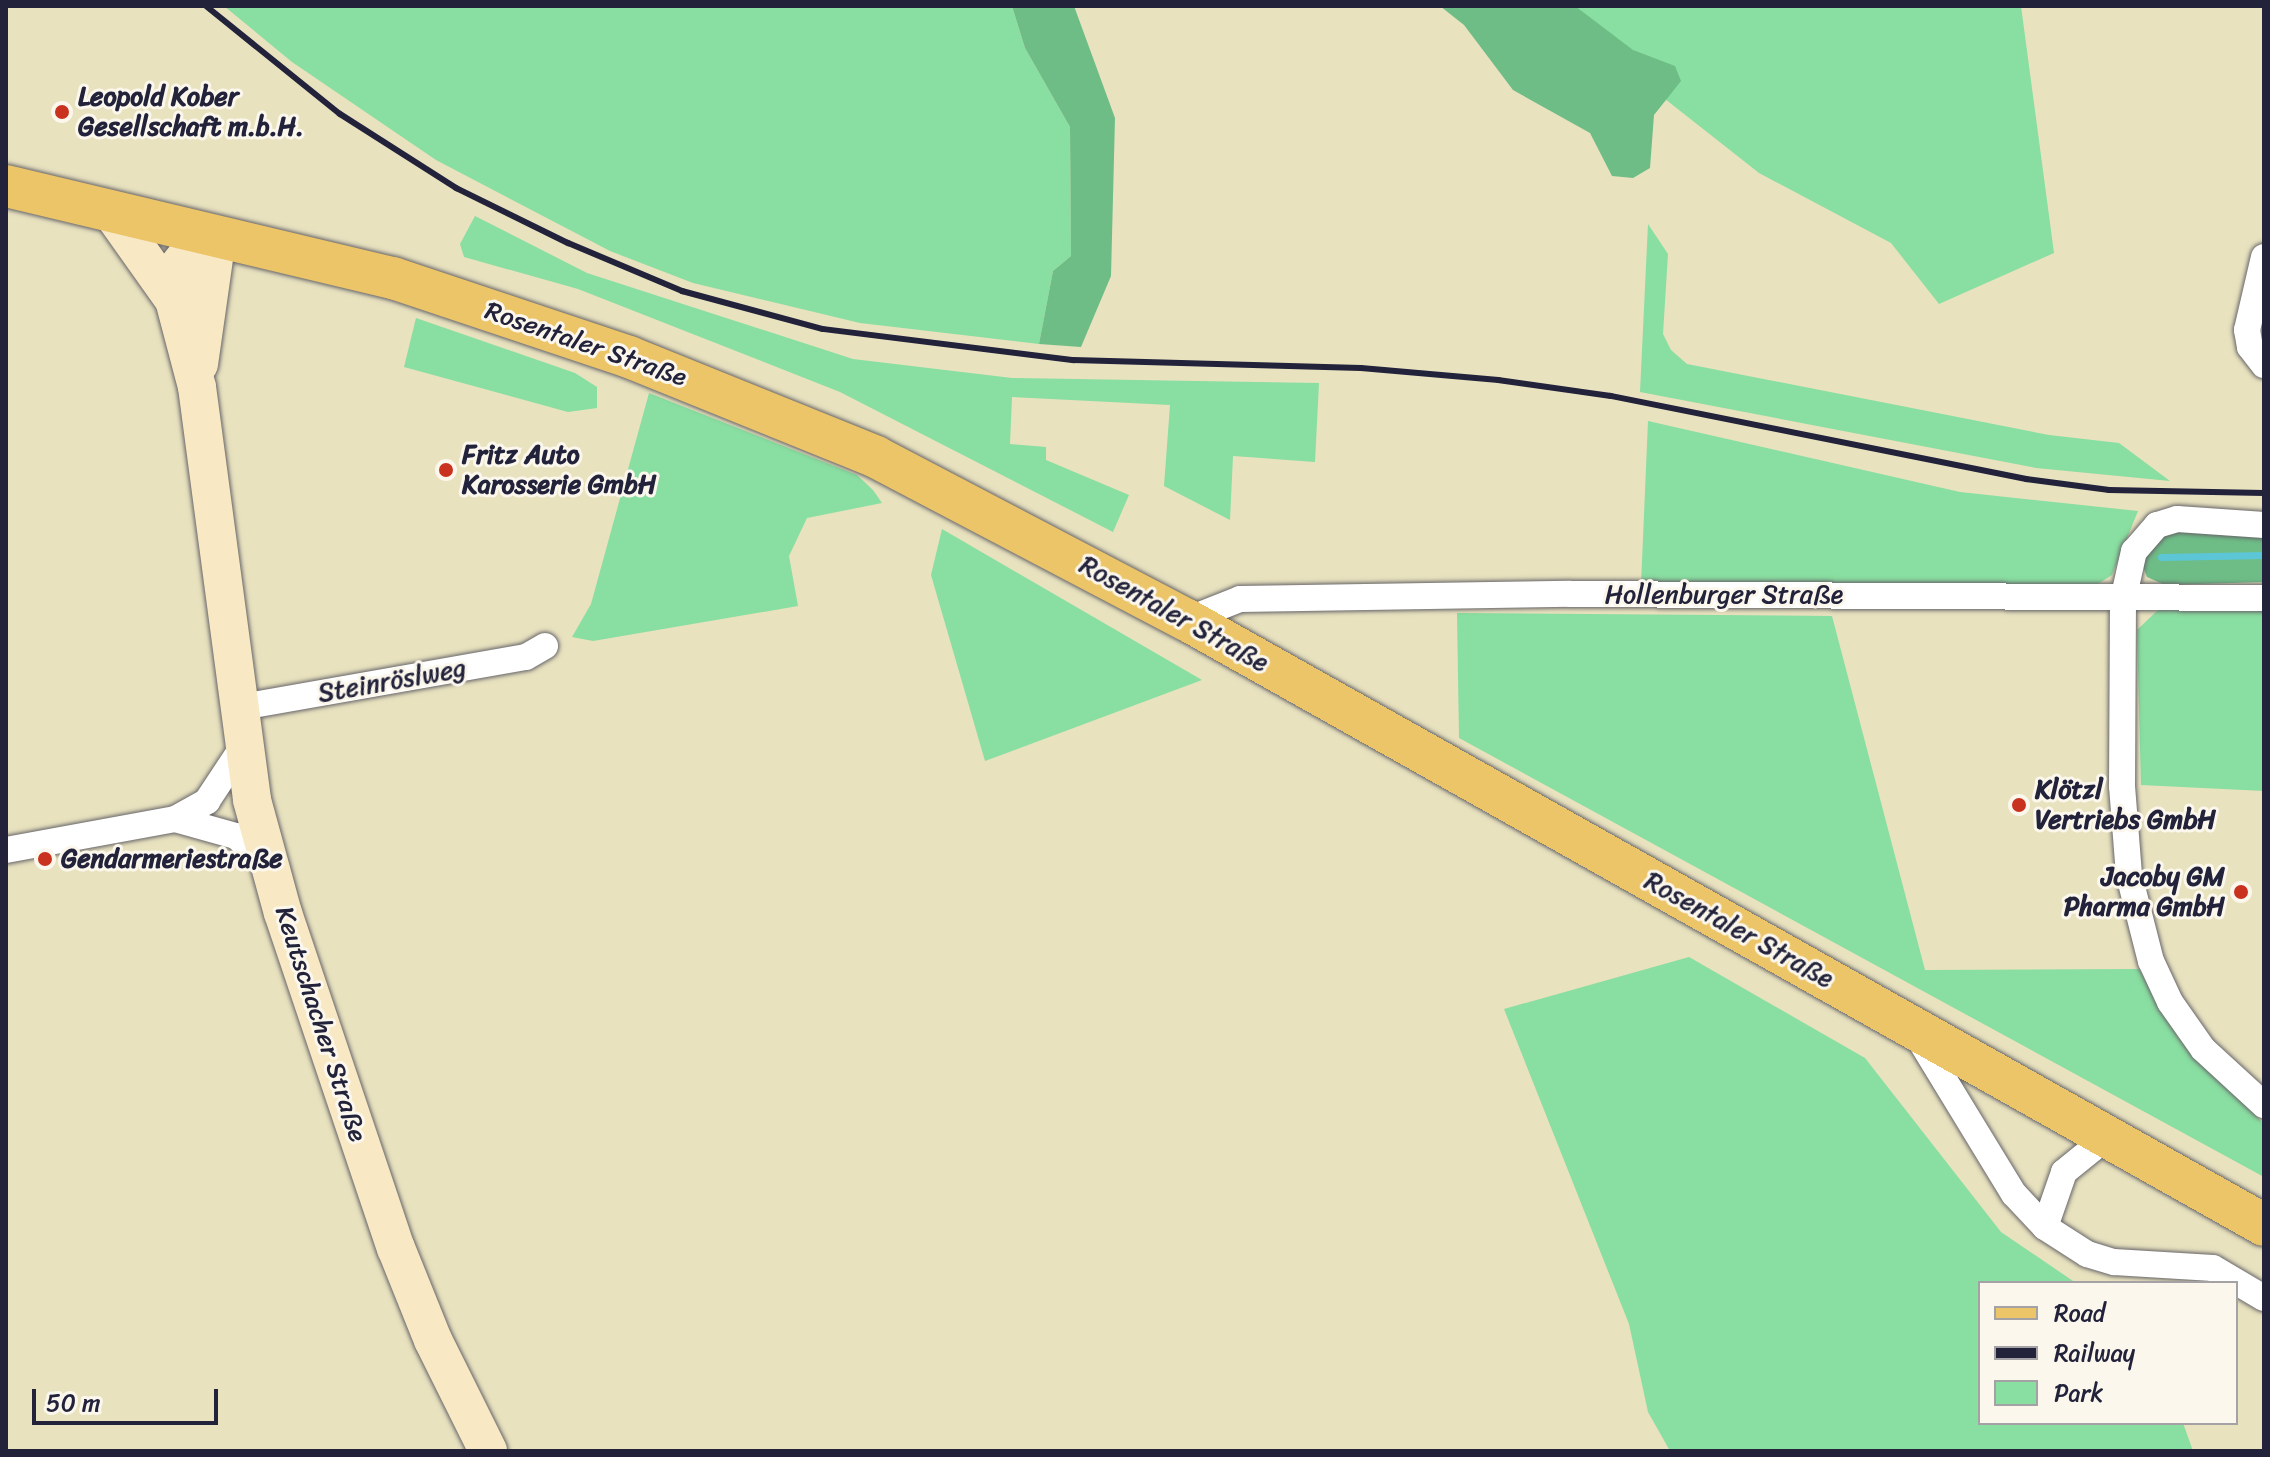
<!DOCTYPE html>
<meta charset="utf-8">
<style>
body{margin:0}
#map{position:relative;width:2270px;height:1457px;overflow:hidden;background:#e8e2bf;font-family:Sriracha,sans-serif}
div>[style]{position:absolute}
.green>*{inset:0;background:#89dea1}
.forest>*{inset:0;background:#6ebd87}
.stream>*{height:7px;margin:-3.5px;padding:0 3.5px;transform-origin:3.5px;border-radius:3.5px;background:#5cc6d7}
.roads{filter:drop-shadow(0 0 2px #676569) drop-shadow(0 0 2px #676569)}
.street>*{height:26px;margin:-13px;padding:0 13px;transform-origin:13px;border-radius:13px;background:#fff}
.secondary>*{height:38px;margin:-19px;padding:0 19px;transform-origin:19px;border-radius:19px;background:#f8e8c3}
.primary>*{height:42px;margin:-21px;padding:0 21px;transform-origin:21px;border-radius:21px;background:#edc569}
.rail>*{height:6px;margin:-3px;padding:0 3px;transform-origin:3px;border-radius:3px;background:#22223b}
.dots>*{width:22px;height:22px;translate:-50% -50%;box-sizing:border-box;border:4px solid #fbf7ec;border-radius:50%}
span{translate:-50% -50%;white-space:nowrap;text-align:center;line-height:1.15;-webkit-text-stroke:6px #fbf7ec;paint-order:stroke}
.poi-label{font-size:26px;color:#22223b;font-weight:700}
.left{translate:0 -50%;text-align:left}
.right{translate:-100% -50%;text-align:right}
.street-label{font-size:26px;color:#22223b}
.frame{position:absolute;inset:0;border:8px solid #22223b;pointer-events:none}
.legend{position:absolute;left:1978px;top:1281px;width:260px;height:144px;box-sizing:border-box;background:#fbf7ec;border:2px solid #a4a2a5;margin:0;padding:10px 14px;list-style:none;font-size:24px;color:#22223b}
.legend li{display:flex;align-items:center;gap:16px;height:40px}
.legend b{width:40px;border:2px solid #a4a2a5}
.scale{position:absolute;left:32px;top:1389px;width:186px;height:36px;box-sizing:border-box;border:4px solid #22223b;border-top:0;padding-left:10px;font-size:24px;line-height:28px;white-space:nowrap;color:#22223b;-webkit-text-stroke:6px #fbf7ec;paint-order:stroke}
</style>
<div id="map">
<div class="green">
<div style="clip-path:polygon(224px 6px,1012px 6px,1025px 48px,1070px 127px,1071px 256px,1053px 271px,1039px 344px,860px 323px,693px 283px,610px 251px,436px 160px,292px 62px)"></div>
<div style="clip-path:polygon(1547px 6px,2021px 6px,2054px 253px,1939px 304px,1891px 243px,1759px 173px)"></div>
<div style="clip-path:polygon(475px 216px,587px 273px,853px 359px,1012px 378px,1319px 383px,1315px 462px,1233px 456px,1230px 520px,1164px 486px,1170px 405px,1012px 397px,1010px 444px,1046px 447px,1046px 460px,1129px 495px,1113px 532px,840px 392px,578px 289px,464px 257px,460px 244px)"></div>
<div style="clip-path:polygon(1648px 224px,1668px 254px,1663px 334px,1671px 350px,1687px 364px,2049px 435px,2119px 443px,2170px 481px,2036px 468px,1640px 392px)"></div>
<div style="clip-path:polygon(416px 318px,575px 373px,597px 387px,597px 408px,568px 412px,404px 367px)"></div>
<div style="clip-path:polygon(649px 393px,857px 475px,873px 490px,882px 503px,807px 518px,789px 556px,798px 606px,593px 641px,572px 637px,591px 604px)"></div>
<div style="clip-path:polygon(1648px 421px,1960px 492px,2138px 511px,2112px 575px,2096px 585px,1641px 585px)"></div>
<div style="clip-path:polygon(942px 529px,1202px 680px,985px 761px,931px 575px)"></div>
<div style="clip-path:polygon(2264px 608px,2264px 791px,2141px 785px,2137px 630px,2159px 609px)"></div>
<div style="clip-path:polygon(1457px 613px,1832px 616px,1925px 970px,2139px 969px,2178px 1037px,2264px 1124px,2264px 1177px,1459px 738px)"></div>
<div style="clip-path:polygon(1689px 957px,1865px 1058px,2001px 1232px,2076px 1283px,1980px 1283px,1980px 1423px,2183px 1423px,2193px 1451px,1670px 1451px,1648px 1412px,1629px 1324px,1504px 1009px)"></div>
</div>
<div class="forest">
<div style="clip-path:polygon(1012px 6px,1074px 6px,1115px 118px,1111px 276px,1081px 347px,1039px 344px,1053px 271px,1071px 256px,1070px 127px,1025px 48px)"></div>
<div style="clip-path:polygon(1440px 6px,1575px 6px,1633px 50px,1675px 66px,1681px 81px,1654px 115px,1650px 168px,1633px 178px,1612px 176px,1590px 133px,1513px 90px,1464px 25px)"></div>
<div style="clip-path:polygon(2167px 530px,2264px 534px,2264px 582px,2165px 585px,2147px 577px,2142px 564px,2147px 546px)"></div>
</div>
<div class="stream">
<div style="left:2161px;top:557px;width:103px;rotate:-1.1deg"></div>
</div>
<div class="roads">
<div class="street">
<div style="left:2264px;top:257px;width:75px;rotate:103.1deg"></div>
<div style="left:2247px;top:330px;width:17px;rotate:80deg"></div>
<div style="left:2250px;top:347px;width:23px;rotate:52deg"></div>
<div style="left:2264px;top:525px;width:87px;rotate:-176.1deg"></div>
<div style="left:2177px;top:519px;width:21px;rotate:163deg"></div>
<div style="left:2157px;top:525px;width:35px;rotate:131deg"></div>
<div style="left:2134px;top:551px;width:50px;rotate:102.7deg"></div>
<div style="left:2123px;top:600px;width:186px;rotate:90.3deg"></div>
<div style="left:2122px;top:786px;width:89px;rotate:85.5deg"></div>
<div style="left:2129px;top:875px;width:89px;rotate:75.7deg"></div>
<div style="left:2151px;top:961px;width:45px;rotate:65.1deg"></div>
<div style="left:2170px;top:1002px;width:57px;rotate:54.9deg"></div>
<div style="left:2203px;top:1049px;width:83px;rotate:42.6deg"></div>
<div style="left:1187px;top:620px;width:57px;rotate:-21.6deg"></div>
<div style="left:1240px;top:599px;width:330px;rotate:-0.9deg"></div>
<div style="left:1570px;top:594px;width:694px;rotate:0.33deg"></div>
<div style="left:236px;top:708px;width:294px;rotate:-10deg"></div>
<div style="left:526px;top:657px;width:22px;rotate:-30deg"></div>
<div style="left:175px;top:819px;width:63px;rotate:15.6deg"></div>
<div style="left:236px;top:836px;width:45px;rotate:42.3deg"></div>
<div style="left:6px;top:850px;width:172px;rotate:-10.4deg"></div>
<div style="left:175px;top:819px;width:37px;rotate:-29deg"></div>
<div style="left:207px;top:801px;width:64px;rotate:-56.6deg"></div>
<div style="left:1915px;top:1032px;width:190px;rotate:58.6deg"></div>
<div style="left:2014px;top:1194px;width:45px;rotate:46.8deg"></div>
<div style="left:2045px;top:1227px;width:50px;rotate:32.7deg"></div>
<div style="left:2087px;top:1254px;width:28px;rotate:17deg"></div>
<div style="left:2114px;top:1262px;width:99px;rotate:3.5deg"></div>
<div style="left:2213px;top:1268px;width:59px;rotate:30.5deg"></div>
<div style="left:2045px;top:1227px;width:58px;rotate:-70.9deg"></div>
<div style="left:2064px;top:1172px;width:55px;rotate:-39.1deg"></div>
</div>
<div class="secondary">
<div style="left:110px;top:210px;width:110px;rotate:54.6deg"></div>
<div style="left:217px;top:237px;width:26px;rotate:157deg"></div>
<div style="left:193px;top:247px;width:21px;rotate:127deg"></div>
<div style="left:180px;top:264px;width:36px;rotate:99deg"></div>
<div style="left:174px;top:300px;width:90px;rotate:75.2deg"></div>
<div style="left:197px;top:387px;width:417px;rotate:82.4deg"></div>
<div style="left:252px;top:800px;width:117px;rotate:74.7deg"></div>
<div style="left:283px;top:913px;width:354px;rotate:71.4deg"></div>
<div style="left:396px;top:1248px;width:99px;rotate:68.1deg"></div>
<div style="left:433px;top:1340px;width:124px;rotate:63.6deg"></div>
<div style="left:199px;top:364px;width:128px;rotate:-81.9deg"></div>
</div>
<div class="primary">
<div style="left:6px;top:186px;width:398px;rotate:13.4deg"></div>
<div style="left:393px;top:278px;width:249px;rotate:18.5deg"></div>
<div style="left:629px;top:357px;width:266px;rotate:22deg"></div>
<div style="left:876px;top:457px;width:351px;rotate:27.7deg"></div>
<div style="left:1187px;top:620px;width:1235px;rotate:29.32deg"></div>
</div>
</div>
<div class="rail">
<div style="left:206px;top:6px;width:172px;rotate:38.9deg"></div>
<div style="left:340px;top:114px;width:138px;rotate:32.5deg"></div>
<div style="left:456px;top:188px;width:125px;rotate:26.2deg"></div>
<div style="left:568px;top:243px;width:124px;rotate:22.8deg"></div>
<div style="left:682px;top:291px;width:146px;rotate:15.1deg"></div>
<div style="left:823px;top:329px;width:252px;rotate:7.1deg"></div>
<div style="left:1073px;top:360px;width:288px;rotate:1.6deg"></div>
<div style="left:1361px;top:368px;width:138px;rotate:5deg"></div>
<div style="left:1498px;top:380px;width:114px;rotate:8.1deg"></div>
<div style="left:1611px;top:396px;width:423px;rotate:11.3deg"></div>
<div style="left:2026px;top:479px;width:84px;rotate:7.5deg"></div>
<div style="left:2109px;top:490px;width:155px;rotate:1.1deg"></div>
</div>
<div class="dots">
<div style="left:62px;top:112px;background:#c8321e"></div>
<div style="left:446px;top:470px;background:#c8321e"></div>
<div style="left:2019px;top:805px;background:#c8321e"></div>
<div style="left:45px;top:859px;background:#c8321e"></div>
<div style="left:2241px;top:892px;background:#c8321e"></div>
</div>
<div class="poi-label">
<span class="left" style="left:78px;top:112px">Leopold Kober<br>Gesellschaft m.b.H.</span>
<span class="left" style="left:462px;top:470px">Fritz Auto<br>Karosserie GmbH</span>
<span class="left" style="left:2035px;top:805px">Klötzl<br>Vertriebs GmbH</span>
<span class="left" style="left:61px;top:859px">Gendarmeriestraße</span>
<span class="right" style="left:2225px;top:892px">Jacoby GM<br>Pharma GmbH</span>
</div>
<div class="street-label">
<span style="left:586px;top:344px;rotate:19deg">Rosentaler Straße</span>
<span style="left:1724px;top:595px">Hollenburger Straße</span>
<span style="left:1174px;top:614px;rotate:29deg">Rosentaler Straße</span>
<span style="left:392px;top:681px;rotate:-10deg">Steinröslweg</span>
<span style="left:1739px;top:930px;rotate:29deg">Rosentaler Straße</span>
<span style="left:321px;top:1024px;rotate:72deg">Keutschacher Straße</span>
</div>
<div class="frame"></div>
<ul class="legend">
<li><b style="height:10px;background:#edc569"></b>Road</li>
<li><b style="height:10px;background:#22223b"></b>Railway</li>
<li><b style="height:22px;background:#89dea1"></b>Park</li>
</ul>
<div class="scale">50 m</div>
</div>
